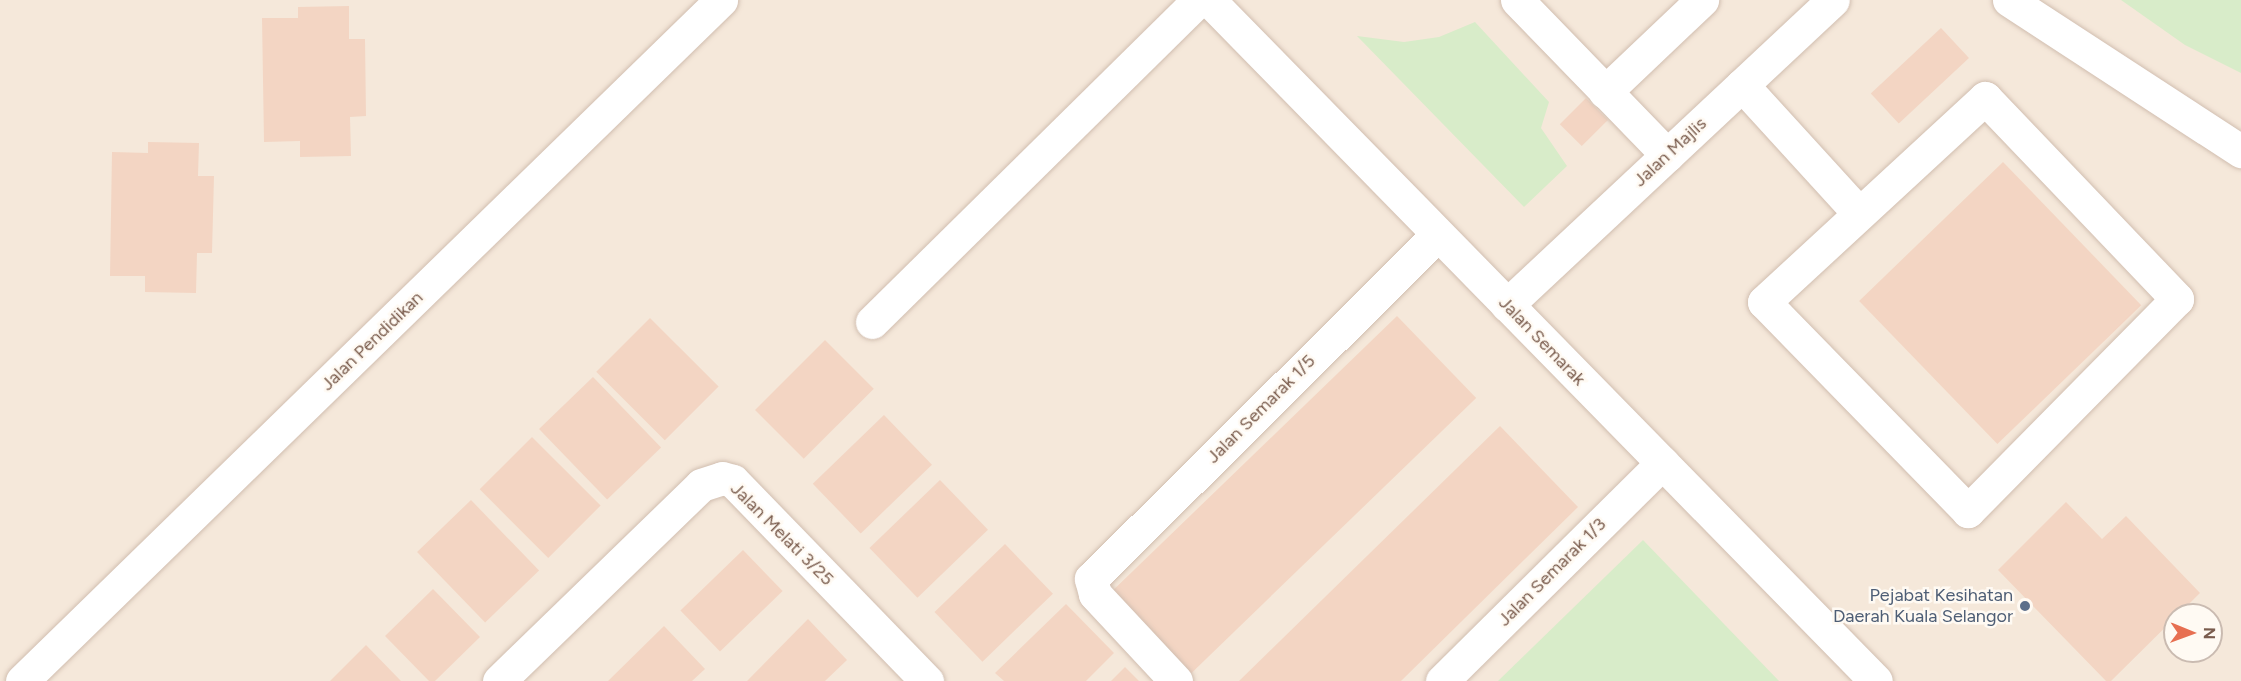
<!DOCTYPE html>
<style>
body{margin:0}
#map{position:relative;width:2241px;height:681px;overflow:hidden;background:#fdf6ec;font-family:Figtree,sans-serif}
div>[style]{position:absolute}
.residential>*{inset:0;background:#f5e8da}
.green>*{inset:0;background:#d8ecc9}
.building>*{inset:0;background:#f3d5c3;transform-origin:0 0}
.roads{filter:drop-shadow(0 0 2px #d1beb0) drop-shadow(0 0 2px #d1beb0)}
.minor>*{height:33px;margin:-16.5px;padding:0 16.5px;transform-origin:16.5px;border-radius:16.5px;background:#fff}
.dots>*{width:16px;height:16px;translate:-50% -50%;box-sizing:border-box;border:3px solid #fffaf3;border-radius:50%}
span{translate:-50% -50%;white-space:nowrap;text-align:center;line-height:1.15;-webkit-text-stroke:5px #fffaf3;paint-order:stroke}
.street-label{font-size:18px;color:#7a5c4d}
.service-label{font-size:18px;color:#4e5e75}
.right{translate:-100% -50%;text-align:right}
.north{position:absolute;left:2163px;top:603px;width:60px;height:60px;box-sizing:border-box;background:#fffaf3;border:2px solid #cabbb1;border-radius:50%;rotate:91deg;font-size:16px;font-weight:700;line-height:24px;text-align:center;color:#7a5c4d}
.north::after{content:'';display:block;margin:auto;width:21px;height:27px;background:#e76f51;clip-path:polygon(50% 0,100% 100%,50% 72%,0 100%)}
</style>
<div id="map">
<div class="residential">
<div style="clip-path:polygon(evenodd,0 0,2241px 0,2241px 681px,0 681px,0 0,2175px 615px,2211px 615px,2211px 651px,2175px 651px,2175px 615px)"></div>
</div>
<div class="green">
<div style="clip-path:polygon(2121px 0,2241px 0,2241px 73px,2185px 45px)"></div>
<div style="clip-path:polygon(1475px 22px,1549px 102px,1541px 128px,1567px 166px,1524px 207px,1357px 36px,1404px 42px,1439px 37px)"></div>
<div style="clip-path:polygon(1643px 540px,1779px 681px,1498px 681px)"></div>
</div>
<div class="building">
<div style="clip-path:polygon(349px 6px,349px 39px,365px 39px,366px 116px,350px 117px,351px 156px,300px 157px,300px 141px,264px 142px,262px 18px,298px 18px,298px 7px)"></div>
<div style="left:1941px;top:28px;width:41px;height:96px;rotate:47deg"></div>
<div style="left:1586px;top:98px;width:31px;height:37px;rotate:45deg"></div>
<div style="clip-path:polygon(148px 142px,199px 143px,198px 176px,214px 176px,212px 253px,197px 253px,196px 293px,145px 292px,145px 276px,110px 276px,112px 152px,148px 153px)"></div>
<div style="left:2003px;top:162px;width:199px;height:200px;rotate:46deg"></div>
<div style="left:1397px;top:316px;width:114px;height:399px;rotate:46deg"></div>
<div style="left:650px;top:318px;width:97px;height:76px;rotate:45deg"></div>
<div style="left:825px;top:340px;width:69px;height:99px;rotate:45deg"></div>
<div style="left:593px;top:377px;width:98px;height:75px;rotate:46deg"></div>
<div style="left:884px;top:415px;width:69px;height:99px;rotate:46deg"></div>
<div style="clip-path:polygon(1500px 426px,1578px 507px,1401px 681px,1239px 681px)"></div>
<div style="left:532px;top:437px;width:97px;height:74px;rotate:45deg"></div>
<div style="left:940px;top:480px;width:69px;height:98px;rotate:46deg"></div>
<div style="left:471px;top:500px;width:98px;height:75px;rotate:46deg"></div>
<div style="clip-path:polygon(2066px 502px,2102px 539px,2126px 516px,2200px 593px,2111px 681px,2106px 681px,1998px 570px)"></div>
<div style="left:1005px;top:544px;width:69px;height:98px;rotate:46deg"></div>
<div style="left:743px;top:550px;width:57px;height:87px;rotate:46deg"></div>
<div style="clip-path:polygon(433px 589px,480px 637px,435px 681px,429px 681px,385px 636px)"></div>
<div style="clip-path:polygon(1066px 604px,1114px 653px,1086px 681px,1004px 681px,995px 673px)"></div>
<div style="clip-path:polygon(808px 619px,847px 660px,825px 681px,747px 681px)"></div>
<div style="clip-path:polygon(664px 626px,705px 669px,692px 681px,608px 681px)"></div>
<div style="clip-path:polygon(366px 645px,401px 681px,330px 681px)"></div>
<div style="clip-path:polygon(1125px 667px,1139px 681px,1111px 681px)"></div>
</div>
<div class="roads">
<div class="minor">
<div style="left:1209px;top:0;width:953px;rotate:45.6deg"></div>
<div style="left:1517px;top:0;width:216px;rotate:45.9deg"></div>
<div style="left:2009px;top:0;width:277px;rotate:33.1deg"></div>
<div style="left:1742px;top:85px;width:172px;rotate:47.6deg"></div>
<div style="left:1605px;top:92px;width:134px;rotate:-43.5deg"></div>
<div style="left:1985px;top:98px;width:278px;rotate:46.3deg"></div>
<div style="left:2177px;top:299px;width:298px;rotate:134.6deg"></div>
<div style="left:1968px;top:511px;width:292px;rotate:-134.3deg"></div>
<div style="left:1764px;top:302px;width:301px;rotate:-42.7deg"></div>
<div style="left:1507px;top:305px;width:446px;rotate:-43.1deg"></div>
<div style="left:872px;top:322px;width:459px;rotate:-44.6deg"></div>
<div style="left:22px;top:681px;width:976px;rotate:-44.25deg"></div>
<div style="left:499px;top:681px;width:281px;rotate:-44.1deg"></div>
<div style="left:701px;top:485px;width:22px;rotate:-18deg"></div>
<div style="left:722px;top:478px;width:11px;rotate:15deg"></div>
<div style="left:733px;top:481px;width:279px;rotate:45.9deg"></div>
<div style="left:1176px;top:681px;width:119px;rotate:-133deg"></div>
<div style="left:1095px;top:594px;width:16px;rotate:-105deg"></div>
<div style="left:1091px;top:579px;width:489px;rotate:-44.8deg"></div>
<div style="left:1442px;top:681px;width:310px;rotate:-44.7deg"></div>
</div>
</div>
<div class="dots">
<div style="left:2025px;top:606px;background:#5c6f8a"></div>
</div>
<div class="street-label">
<span style="left:1670px;top:152px;rotate:-43deg">Jalan Majlis</span>
<span style="left:372px;top:341px;rotate:-44deg">Jalan Pendidikan</span>
<span style="left:1542px;top:341px;rotate:46deg">Jalan Semarak</span>
<span style="left:1261px;top:409px;rotate:-45deg">Jalan Semarak 1/5</span>
<span style="left:782px;top:534px;rotate:45deg">Jalan Melati 3/25</span>
<span style="left:1552px;top:572px;rotate:-45deg">Jalan Semarak 1/3</span>
</div>
<div class="service-label">
<span class="right" style="left:2013px;top:606px">Pejabat Kesihatan<br>Daerah Kuala Selangor</span>
</div>
<div class="north">N</div>
</div>
